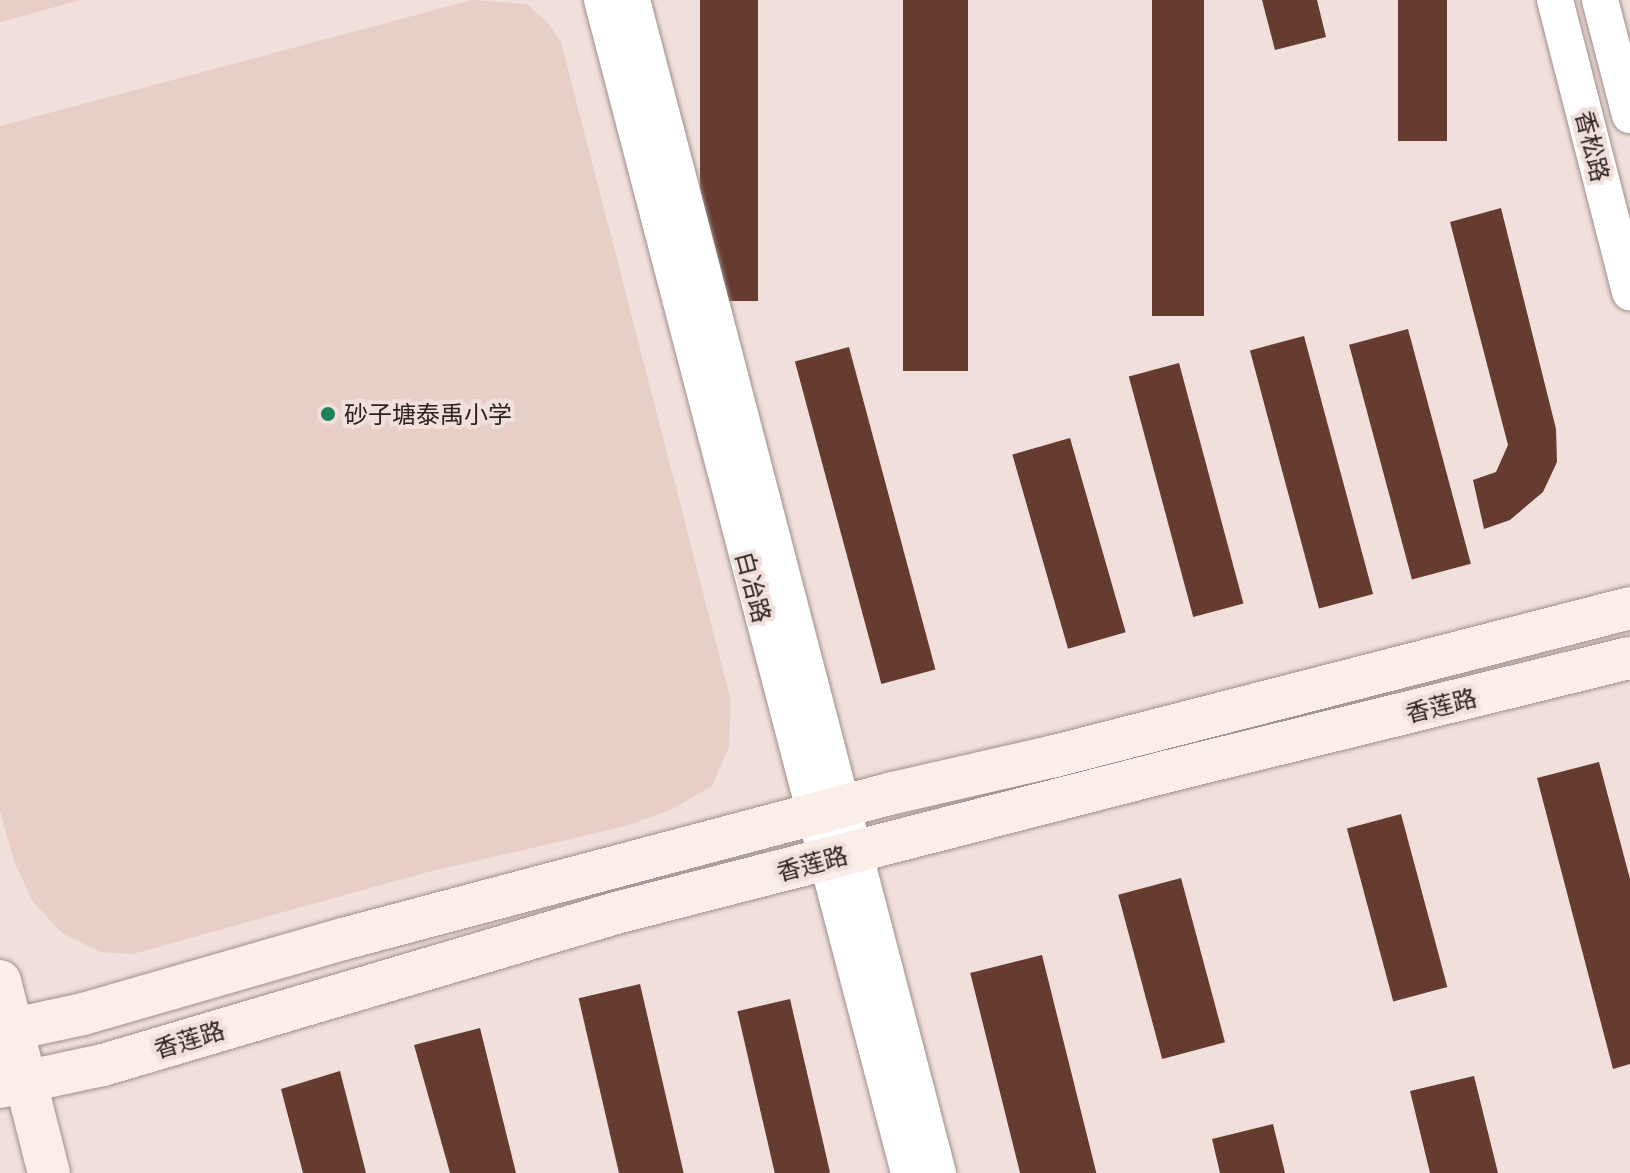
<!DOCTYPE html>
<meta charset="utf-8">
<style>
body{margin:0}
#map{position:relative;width:1630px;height:1173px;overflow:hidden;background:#f0dfda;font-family:Commissioner,"Noto Sans SC",sans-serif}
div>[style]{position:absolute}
.built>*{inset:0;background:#e7cfc8}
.building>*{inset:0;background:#673c30;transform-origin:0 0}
.roads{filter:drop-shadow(0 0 2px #9e8e8a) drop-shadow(0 0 2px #9e8e8a)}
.tertiary>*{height:36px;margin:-18px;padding:0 18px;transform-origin:18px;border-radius:18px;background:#fff}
.secondary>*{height:42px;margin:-21px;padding:0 21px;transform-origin:21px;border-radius:21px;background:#fbeee9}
.dots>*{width:22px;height:22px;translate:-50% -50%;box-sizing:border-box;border:4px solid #f0dfda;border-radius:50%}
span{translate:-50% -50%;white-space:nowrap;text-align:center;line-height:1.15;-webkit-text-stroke:8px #f0dfda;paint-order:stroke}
.street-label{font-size:24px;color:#2a2322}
.poi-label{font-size:24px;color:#2a2322}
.left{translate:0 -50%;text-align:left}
</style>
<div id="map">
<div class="built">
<div style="clip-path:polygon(0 0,81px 0,0 22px)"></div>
<div style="clip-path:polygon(472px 0,527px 4px,547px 22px,561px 42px,731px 701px,729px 747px,712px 786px,670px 810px,626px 826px,428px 872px,133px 954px,100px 952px,62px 933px,33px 902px,14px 861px,0 811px,0 126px)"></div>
</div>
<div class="building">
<div style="left:700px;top:0;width:58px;height:301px"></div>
<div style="left:903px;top:0;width:65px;height:371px"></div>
<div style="left:1152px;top:0;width:52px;height:316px"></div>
<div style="clip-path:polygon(1262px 0,1317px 0,1326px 37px,1275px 50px)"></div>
<div style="left:1398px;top:0;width:49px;height:141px"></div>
<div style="clip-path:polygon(1501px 208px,1556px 429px,1557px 462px,1543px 492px,1510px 520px,1484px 529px,1473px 480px,1496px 472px,1508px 445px,1450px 222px)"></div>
<div style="left:1408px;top:329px;width:243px;height:61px;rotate:75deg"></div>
<div style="left:1304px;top:336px;width:267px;height:56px;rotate:75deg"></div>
<div style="left:849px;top:347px;width:334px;height:56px;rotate:75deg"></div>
<div style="left:1179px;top:363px;width:249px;height:52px;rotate:75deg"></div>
<div style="left:1070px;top:438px;width:202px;height:60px;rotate:74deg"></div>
<div style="clip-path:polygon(1599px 762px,1630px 879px,1630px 1064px,1613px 1069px,1537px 778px)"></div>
<div style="left:1401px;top:814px;width:179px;height:56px;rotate:75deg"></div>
<div style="left:1181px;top:878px;width:170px;height:65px;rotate:75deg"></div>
<div style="left:1042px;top:955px;width:225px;height:74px;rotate:76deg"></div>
<div style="left:640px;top:984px;width:194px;height:63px;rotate:77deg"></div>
<div style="left:790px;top:999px;width:178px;height:54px;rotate:77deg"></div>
<div style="clip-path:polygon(480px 1028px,516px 1173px,450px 1173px,414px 1045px)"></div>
<div style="clip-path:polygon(340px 1071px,366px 1173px,303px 1173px,281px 1089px)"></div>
<div style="clip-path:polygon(1474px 1076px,1498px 1173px,1430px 1173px,1410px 1091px)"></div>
<div style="clip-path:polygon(1273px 1124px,1285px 1173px,1220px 1173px,1212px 1139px)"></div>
</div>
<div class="roads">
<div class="tertiary">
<div style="left:602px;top:0;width:1213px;rotate:75.33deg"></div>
<div style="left:632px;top:0;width:1212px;rotate:75.38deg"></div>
<div style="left:1555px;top:0;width:302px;rotate:75.6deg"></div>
<div style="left:1600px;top:0;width:119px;rotate:75.4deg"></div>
</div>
<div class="secondary">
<div style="left:0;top:981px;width:198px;rotate:75.7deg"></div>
<div style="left:0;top:1032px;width:85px;rotate:-12.2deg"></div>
<div style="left:83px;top:1014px;width:271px;rotate:-16.1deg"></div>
<div style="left:343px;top:939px;width:569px;rotate:-14.87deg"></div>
<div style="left:893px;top:793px;width:166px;rotate:-12.9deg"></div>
<div style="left:1055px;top:756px;width:594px;rotate:-14.43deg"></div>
<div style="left:0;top:1087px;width:105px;rotate:-12.1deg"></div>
<div style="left:103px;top:1065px;width:535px;rotate:-16.5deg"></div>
<div style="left:616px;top:913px;width:567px;rotate:-14.4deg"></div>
<div style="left:1165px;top:772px;width:479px;rotate:-13.8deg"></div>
</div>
</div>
<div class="dots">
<div style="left:328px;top:414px;background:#1f825b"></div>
</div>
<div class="street-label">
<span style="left:1593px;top:146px;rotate:76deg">香松路</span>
<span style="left:754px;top:587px;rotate:75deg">白冶路</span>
<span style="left:1441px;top:705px;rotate:-14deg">香莲路</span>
<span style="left:812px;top:863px;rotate:-15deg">香莲路</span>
<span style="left:189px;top:1039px;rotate:-17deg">香莲路</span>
</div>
<div class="poi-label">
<span class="left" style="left:344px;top:414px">砂子塘泰禹小学</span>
</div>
</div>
